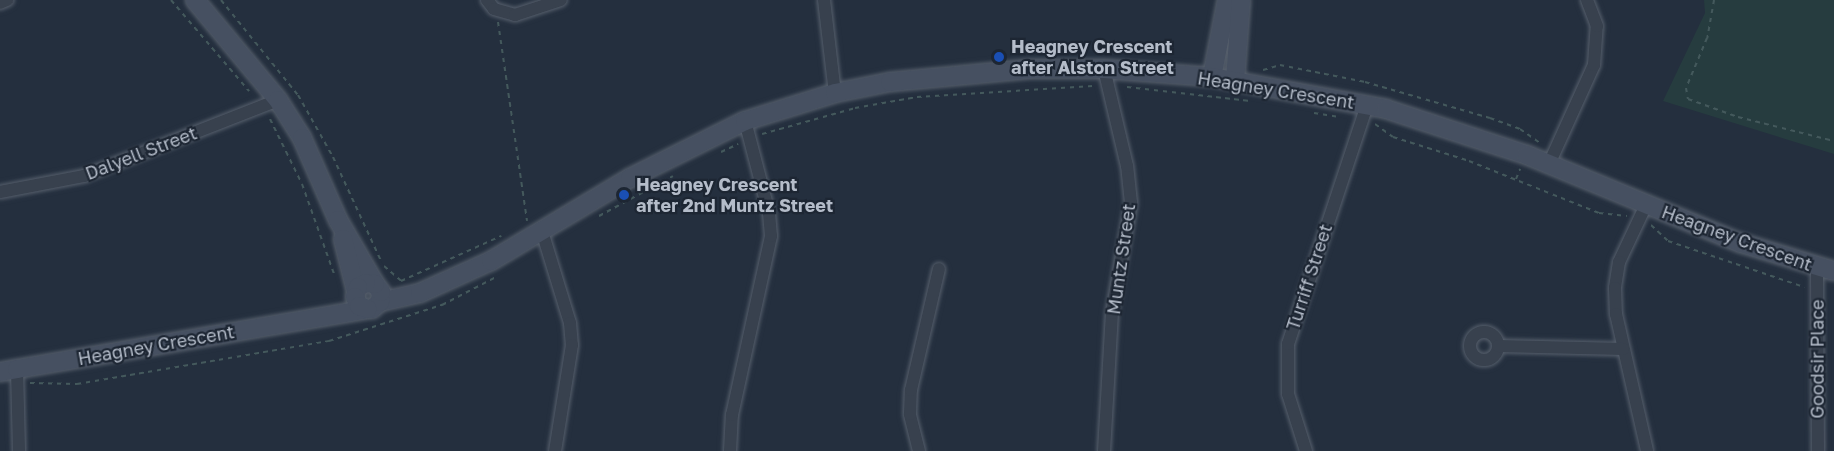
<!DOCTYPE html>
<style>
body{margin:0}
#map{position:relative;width:1834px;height:451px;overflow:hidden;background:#242f3e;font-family:"Golos Text",sans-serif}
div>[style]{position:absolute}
.green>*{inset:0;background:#263c3f}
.path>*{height:2px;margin-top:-1px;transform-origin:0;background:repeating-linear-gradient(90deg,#44595c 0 4.5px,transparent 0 9px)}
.roads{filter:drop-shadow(0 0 2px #565f6c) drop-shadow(0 0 2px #565f6c)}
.street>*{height:12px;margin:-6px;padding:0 6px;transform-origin:6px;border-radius:6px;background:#38414e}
.street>.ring{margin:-6px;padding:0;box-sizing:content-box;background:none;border:12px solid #38414e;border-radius:50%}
.secondary>*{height:18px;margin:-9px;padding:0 9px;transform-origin:9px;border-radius:9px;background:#465061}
.dots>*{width:16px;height:16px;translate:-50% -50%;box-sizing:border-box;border:3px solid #1d2633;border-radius:50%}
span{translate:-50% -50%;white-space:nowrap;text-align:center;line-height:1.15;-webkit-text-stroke:4.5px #1d2633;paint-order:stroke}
.poi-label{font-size:18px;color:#b4bcc9;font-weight:700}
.left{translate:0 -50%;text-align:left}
.street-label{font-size:18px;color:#b4bcc9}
</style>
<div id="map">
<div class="green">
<div style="clip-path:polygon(1704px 0,1834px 0,1834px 154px,1663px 101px,1705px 13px)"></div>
</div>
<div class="path">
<div style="left:171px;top:0;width:120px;rotate:49.4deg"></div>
<div style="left:221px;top:0;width:122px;rotate:51deg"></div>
<div style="left:298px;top:95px;width:71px;rotate:60.6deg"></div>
<div style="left:333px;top:157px;width:115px;rotate:65.2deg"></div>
<div style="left:1714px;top:0;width:39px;rotate:100deg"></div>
<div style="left:1707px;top:38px;width:54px;rotate:112.8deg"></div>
<div style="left:1686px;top:88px;width:11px;rotate:80deg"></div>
<div style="left:1688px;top:99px;width:53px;rotate:19.8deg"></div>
<div style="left:1738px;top:117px;width:99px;rotate:14deg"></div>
<div style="left:498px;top:22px;width:201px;rotate:81.7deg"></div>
<div style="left:1263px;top:70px;width:18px;rotate:-16deg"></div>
<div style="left:1280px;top:65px;width:87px;rotate:11.3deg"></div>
<div style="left:1365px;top:82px;width:130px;rotate:16.1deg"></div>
<div style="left:1490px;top:118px;width:32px;rotate:20deg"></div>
<div style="left:1520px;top:129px;width:24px;rotate:35deg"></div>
<div style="left:1127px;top:87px;width:124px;rotate:6.5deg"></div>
<div style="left:1314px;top:113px;width:24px;rotate:9deg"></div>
<div style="left:270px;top:119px;width:72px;rotate:63.8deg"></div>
<div style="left:302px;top:184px;width:96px;rotate:70.4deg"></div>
<div style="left:1375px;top:124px;width:22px;rotate:36deg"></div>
<div style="left:1393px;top:137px;width:80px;rotate:17.5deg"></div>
<div style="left:1469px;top:161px;width:140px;rotate:21.8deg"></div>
<div style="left:1599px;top:213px;width:28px;rotate:6deg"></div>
<div style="left:762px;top:134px;width:97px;rotate:-15.6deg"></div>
<div style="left:855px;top:108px;width:63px;rotate:-10.1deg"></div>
<div style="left:917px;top:97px;width:176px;rotate:-3.6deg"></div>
<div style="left:721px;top:152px;width:19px;rotate:-25deg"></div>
<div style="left:1516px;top:179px;width:11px;rotate:-68deg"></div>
<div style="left:599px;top:216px;width:84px;rotate:-28.4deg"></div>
<div style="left:1651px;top:225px;width:23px;rotate:43deg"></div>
<div style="left:1668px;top:241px;width:144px;rotate:18.7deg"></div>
<div style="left:384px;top:266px;width:23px;rotate:41deg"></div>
<div style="left:401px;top:281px;width:110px;rotate:-24.2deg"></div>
<div style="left:30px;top:383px;width:47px;rotate:1.2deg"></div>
<div style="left:77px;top:384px;width:256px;rotate:-9.7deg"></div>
<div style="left:329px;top:341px;width:119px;rotate:-17.7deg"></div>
<div style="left:442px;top:305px;width:59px;rotate:-27.4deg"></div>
</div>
<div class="roads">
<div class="street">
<div style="left:487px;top:0;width:11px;rotate:52deg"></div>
<div style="left:494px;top:9px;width:22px;rotate:16deg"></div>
<div style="left:515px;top:15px;width:48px;rotate:-18.1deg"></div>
<div style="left:824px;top:0;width:94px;rotate:83.3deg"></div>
<div style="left:0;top:3px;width:8px;rotate:-23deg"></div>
<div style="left:1549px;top:164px;width:109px;rotate:-65.6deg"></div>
<div style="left:1594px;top:65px;width:39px;rotate:-86deg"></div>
<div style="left:1597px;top:26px;width:28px;rotate:-111deg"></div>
<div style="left:0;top:192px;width:86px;rotate:-10.8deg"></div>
<div style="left:84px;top:176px;width:208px;rotate:-21.4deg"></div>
<div style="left:1646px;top:205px;width:63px;rotate:115.3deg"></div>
<div style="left:1619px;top:262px;width:26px;rotate:99deg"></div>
<div style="left:1615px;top:288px;width:26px;rotate:88deg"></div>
<div style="left:1616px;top:314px;width:140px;rotate:77.2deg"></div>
<div style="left:541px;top:228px;width:99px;rotate:73deg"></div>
<div style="left:570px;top:323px;width:22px;rotate:85deg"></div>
<div style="left:572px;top:345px;width:107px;rotate:99.1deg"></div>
<div style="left:1817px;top:267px;width:184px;rotate:89.7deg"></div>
<div class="ring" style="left:1470px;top:332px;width:16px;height:16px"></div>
<div style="left:1498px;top:346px;width:125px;rotate:1.4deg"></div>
<div style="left:17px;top:369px;width:82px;rotate:88.6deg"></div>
<div style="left:730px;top:451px;width:36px;rotate:-87deg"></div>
<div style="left:732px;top:415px;width:183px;rotate:-77.7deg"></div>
<div style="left:771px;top:236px;width:23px;rotate:-95deg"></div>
<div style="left:769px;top:213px;width:95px;rotate:-104.6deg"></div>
<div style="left:919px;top:451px;width:38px;rotate:-104deg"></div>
<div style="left:910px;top:414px;width:24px;rotate:-88deg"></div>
<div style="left:911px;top:390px;width:124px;rotate:-77deg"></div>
<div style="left:1104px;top:451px;width:138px;rotate:-86.7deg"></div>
<div style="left:1112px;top:313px;width:112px;rotate:-80.2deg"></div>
<div style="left:1131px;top:203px;width:37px;rotate:-96deg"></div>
<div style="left:1127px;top:166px;width:100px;rotate:-103.3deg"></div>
<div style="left:1306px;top:451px;width:60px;rotate:-107.5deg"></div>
<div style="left:1288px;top:394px;width:50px;rotate:-90deg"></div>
<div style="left:1288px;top:344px;width:252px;rotate:-71.7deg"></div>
</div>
<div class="secondary">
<div style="left:195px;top:0;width:130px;rotate:50.3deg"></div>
<div style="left:278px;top:100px;width:45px;rotate:57.7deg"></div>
<div style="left:302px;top:138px;width:90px;rotate:66.3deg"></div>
<div style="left:338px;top:220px;width:74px;rotate:60deg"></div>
<div style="left:1212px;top:77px;width:78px;rotate:-79deg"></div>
<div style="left:1235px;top:81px;width:81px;rotate:-85.8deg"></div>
<div style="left:343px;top:239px;width:54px;rotate:76deg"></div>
<div style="left:380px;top:302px;width:41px;rotate:-12.7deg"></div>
<div style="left:420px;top:293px;width:78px;rotate:-24.3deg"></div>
<div style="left:491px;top:261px;width:162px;rotate:-30.8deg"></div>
<div style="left:630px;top:178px;width:128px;rotate:-26.4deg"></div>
<div style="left:745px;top:121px;width:94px;rotate:-17.3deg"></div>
<div style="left:835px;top:93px;width:56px;rotate:-11.3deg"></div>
<div style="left:890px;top:82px;width:140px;rotate:-5.3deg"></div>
<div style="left:1029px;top:69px;width:75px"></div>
<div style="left:1104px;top:69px;width:108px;rotate:4.2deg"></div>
<div style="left:1212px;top:77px;width:177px;rotate:10.4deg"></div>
<div style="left:1386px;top:109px;width:148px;rotate:18.1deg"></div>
<div style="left:1527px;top:155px;width:231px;rotate:22.4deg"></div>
<div style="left:1741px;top:243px;width:97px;rotate:16.8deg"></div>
<div style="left:0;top:372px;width:17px;rotate:-10deg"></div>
<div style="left:17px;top:369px;width:356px;rotate:-9.7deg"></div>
<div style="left:368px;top:309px;width:4px"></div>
<div style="left:372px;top:309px;width:11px;rotate:-41deg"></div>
<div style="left:380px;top:302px;width:10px;rotate:-84deg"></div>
<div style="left:381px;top:292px;width:10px;rotate:-127deg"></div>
<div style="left:375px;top:284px;width:9px;rotate:-174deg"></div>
<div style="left:366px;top:283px;width:9px;rotate:153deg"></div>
<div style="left:358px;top:287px;width:10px;rotate:107deg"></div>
<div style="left:355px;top:297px;width:10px;rotate:66deg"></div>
<div style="left:359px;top:306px;width:9px;rotate:18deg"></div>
</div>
</div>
<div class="dots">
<div style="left:999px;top:57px;background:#1a4fb4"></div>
<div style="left:624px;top:195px;background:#1a4fb4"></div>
</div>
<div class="poi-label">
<span class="left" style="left:1011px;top:57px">Heagney Crescent<br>after Alston Street</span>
<span class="left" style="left:636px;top:195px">Heagney Crescent<br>after 2nd Muntz Street</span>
</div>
<div class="street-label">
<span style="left:1276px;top:90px;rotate:9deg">Heagney Crescent</span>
<span style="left:141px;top:153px;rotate:-21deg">Dalyell Street</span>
<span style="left:1737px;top:238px;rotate:20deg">Heagney Crescent</span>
<span style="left:1121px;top:259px;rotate:-82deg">Muntz Street</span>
<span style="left:1309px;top:277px;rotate:-72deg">Turriff Street</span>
<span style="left:156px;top:345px;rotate:-10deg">Heagney Crescent</span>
<span style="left:1817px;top:359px;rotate:-90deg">Goodsir Place</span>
</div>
</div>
